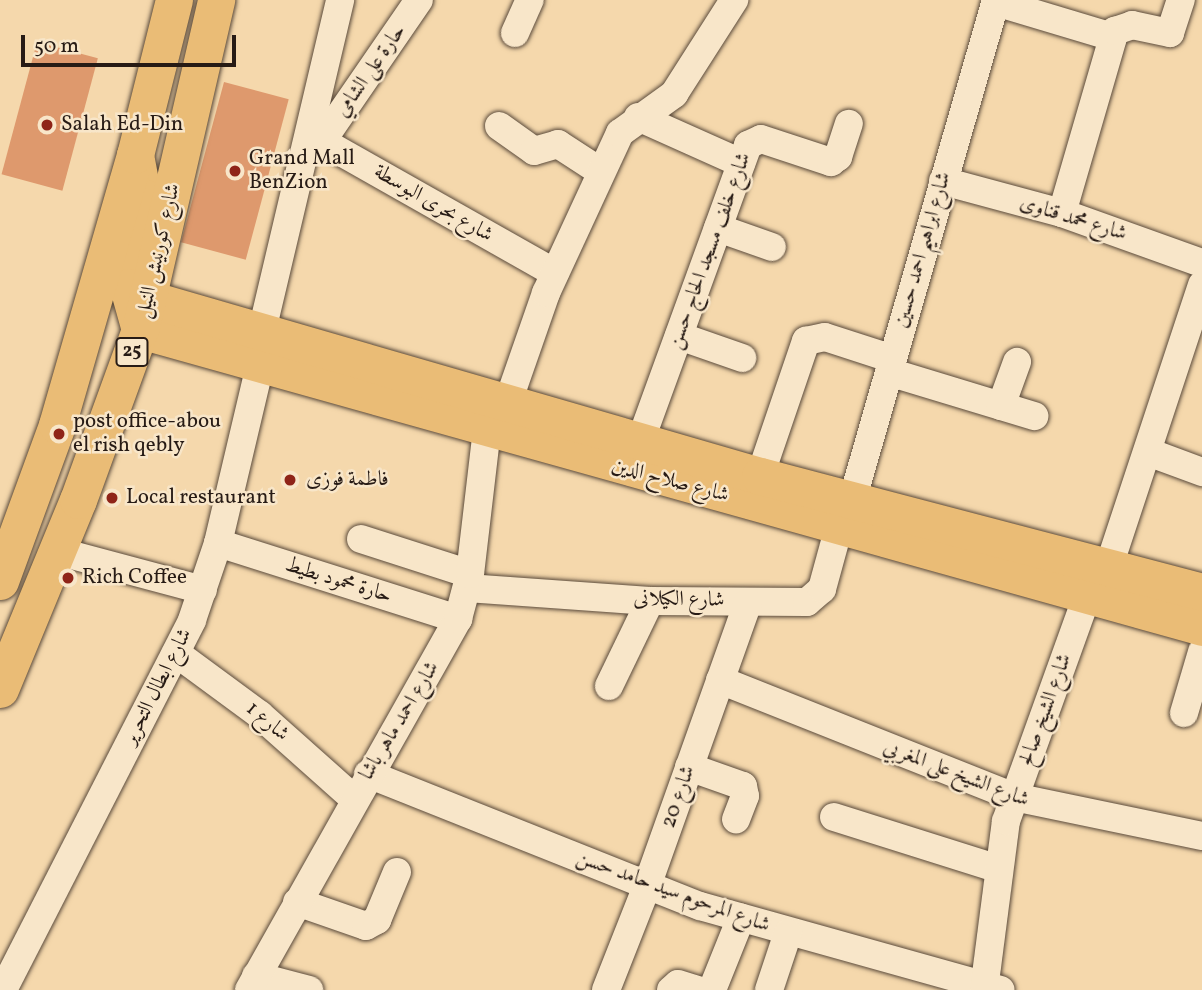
<!DOCTYPE html>
<meta charset="utf-8">
<style>
body{margin:0}
#map{position:relative;width:1202px;height:990px;overflow:hidden;background:#f5d8ac;font-family:Vollkorn,Amiri,serif}
div>[style]{position:absolute}
.building>*{inset:0;background:#de996d;transform-origin:0 0}
.roads{filter:drop-shadow(0 0 2px #5a4a3b) drop-shadow(0 0 2px #5a4a3b)}
.minor>*{height:28px;margin:-14px;padding:0 14px;transform-origin:14px;border-radius:14px;background:#f8e6c9}
.major>*{height:37px;margin:-18.5px;padding:0 18.5px;transform-origin:18.5px;border-radius:18.5px;background:#eabc76}
.dots>*{width:19px;height:19px;translate:-50% -50%;box-sizing:border-box;border:4px solid #f8e6c9;border-radius:50%}
span{translate:-50% -50%;white-space:nowrap;text-align:center;line-height:1.15;-webkit-text-stroke:5px #f8e6c9;paint-order:stroke}
.shield-label span{padding:2px 5px;background:#f8e6c9;border:2px solid;border-radius:5px;-webkit-text-stroke-width:0}
.shield-label{font-size:19px;color:#271b15;font-weight:700}
.street-label{font-size:21px;color:#271b15}
.poi-label{font-size:21px;color:#271b15}
.left{translate:0 -50%;text-align:left}
.scale{position:absolute;left:21px;top:35px;width:215px;height:32px;box-sizing:border-box;border:4px solid #271b15;border-top:0;padding-left:9px;font-size:21px;line-height:24px;white-space:nowrap;color:#271b15;-webkit-text-stroke:5px #f8e6c9;paint-order:stroke}
</style>
<div id="map">
<div class="building">
<div style="left:37px;top:42px;width:63px;height:137px;rotate:15deg"></div>
<div style="left:224px;top:82px;width:67px;height:166px;rotate:15deg"></div>
</div>
<div class="roads">
<div class="minor">
<div style="left:996px;top:2px;width:122px;rotate:16.7deg"></div>
<div style="left:515px;top:33px;width:36px;rotate:-66deg"></div>
<div style="left:638px;top:117px;width:113px;rotate:24.1deg"></div>
<div style="left:499px;top:126px;width:43px;rotate:35.5deg"></div>
<div style="left:534px;top:151px;width:25px;rotate:-16deg"></div>
<div style="left:558px;top:144px;width:51px;rotate:33.1deg"></div>
<div style="left:311px;top:135px;width:280px;rotate:29.5deg"></div>
<div style="left:322px;top:141px;width:171px;rotate:-55.5deg"></div>
<div style="left:943px;top:181px;width:123px;rotate:15.1deg"></div>
<div style="left:1062px;top:213px;width:149px;rotate:19.7deg"></div>
<div style="left:1062px;top:213px;width:190px;rotate:-73.8deg"></div>
<div style="left:1115px;top:31px;width:18px;rotate:-19deg"></div>
<div style="left:1132px;top:25px;width:39px;rotate:12deg"></div>
<div style="left:1170px;top:33px;width:35px;rotate:-72deg"></div>
<div style="left:718px;top:228px;width:57px;rotate:19.4deg"></div>
<div style="left:261px;top:335px;width:344px;rotate:-76.7deg"></div>
<div style="left:679px;top:336px;width:67px;rotate:19.2deg"></div>
<div style="left:889px;top:372px;width:152px;rotate:16.9deg"></div>
<div style="left:507px;top:405px;width:119px;rotate:-70.8deg"></div>
<div style="left:546px;top:293px;width:176px;rotate:-65.2deg"></div>
<div style="left:620px;top:133px;width:67px;rotate:-35.8deg"></div>
<div style="left:674px;top:94px;width:112px;rotate:-57.4deg"></div>
<div style="left:1001px;top:406px;width:47px;rotate:-70deg"></div>
<div style="left:640px;top:442px;width:316px;rotate:-70deg"></div>
<div style="left:748px;top:145px;width:14px;rotate:-25deg"></div>
<div style="left:761px;top:139px;width:74px;rotate:18.2deg"></div>
<div style="left:831px;top:162px;width:9px;rotate:-36deg"></div>
<div style="left:838px;top:157px;width:35px;rotate:-72deg"></div>
<div style="left:1148px;top:452px;width:58px;rotate:20.3deg"></div>
<div style="left:760px;top:476px;width:143px;rotate:-71.2deg"></div>
<div style="left:806px;top:341px;width:19px;rotate:-12deg"></div>
<div style="left:825px;top:337px;width:71px;rotate:17.9deg"></div>
<div style="left:852px;top:501px;width:521px;rotate:-73.96deg"></div>
<div style="left:361px;top:539px;width:114px;rotate:17.8deg"></div>
<div style="left:218px;top:543px;width:252px;rotate:17.6deg"></div>
<div style="left:57px;top:551px;width:151px;rotate:15deg"></div>
<div style="left:1108px;top:569px;width:299px;rotate:-71.7deg"></div>
<div style="left:467px;top:588px;width:183px;rotate:4.1deg"></div>
<div style="left:650px;top:601px;width:157px;rotate:0.4deg"></div>
<div style="left:807px;top:602px;width:20px;rotate:-41deg"></div>
<div style="left:822px;top:589px;width:64px;rotate:-74.7deg"></div>
<div style="left:176px;top:653px;width:104px;rotate:36.4deg"></div>
<div style="left:260px;top:715px;width:125px;rotate:41.7deg"></div>
<div style="left:720px;top:680px;width:316px;rotate:21.7deg"></div>
<div style="left:1014px;top:797px;width:192px;rotate:11.7deg"></div>
<div style="left:609px;top:686px;width:94px;rotate:-64.2deg"></div>
<div style="left:1184px;top:713px;width:64px;rotate:-73.6deg"></div>
<div style="left:689px;top:767px;width:57px;rotate:19.4deg"></div>
<div style="left:743px;top:786px;width:10px;rotate:79deg"></div>
<div style="left:745px;top:796px;width:25px;rotate:111deg"></div>
<div style="left:368px;top:774px;width:357px;rotate:21.7deg"></div>
<div style="left:700px;top:906px;width:312px;rotate:15.6deg"></div>
<div style="left:834px;top:817px;width:173px;rotate:17.5deg"></div>
<div style="left:297px;top:902px;width:73px;rotate:19.2deg"></div>
<div style="left:366px;top:926px;width:13px;rotate:-29deg"></div>
<div style="left:377px;top:920px;width:52px;rotate:-67.4deg"></div>
<div style="left:256px;top:976px;width:55px;rotate:14.8deg"></div>
<div style="left:3px;top:990px;width:415px;rotate:-62.9deg"></div>
<div style="left:192px;top:620px;width:81px;rotate:-71.3deg"></div>
<div style="left:218px;top:543px;width:183px;rotate:-76.7deg"></div>
<div style="left:249px;top:990px;width:426px;rotate:-60.6deg"></div>
<div style="left:458px;top:619px;width:47px;rotate:-75.1deg"></div>
<div style="left:470px;top:574px;width:145px;rotate:-83.3deg"></div>
<div style="left:606px;top:990px;width:112px;rotate:-68.5deg"></div>
<div style="left:647px;top:886px;width:301px;rotate:-70.4deg"></div>
<div style="left:671px;top:990px;width:9px;rotate:-41deg"></div>
<div style="left:678px;top:984px;width:21px;rotate:17deg"></div>
<div style="left:712px;top:990px;width:78px;rotate:-68.1deg"></div>
<div style="left:769px;top:990px;width:60px;rotate:-71.6deg"></div>
<div style="left:984px;top:990px;width:170px;rotate:-82.6deg"></div>
<div style="left:1006px;top:821px;width:239px;rotate:-70.2deg"></div>
</div>
<div class="major">
<div style="left:135px;top:155px;width:43px;rotate:79.2deg"></div>
<div style="left:143px;top:197px;width:91px;rotate:99.5deg"></div>
<div style="left:128px;top:287px;width:45px;rotate:74.4deg"></div>
<div style="left:140px;top:330px;width:1103px;rotate:15.62deg"></div>
<div style="left:149px;top:299px;width:636px;rotate:16.16deg"></div>
<div style="left:760px;top:476px;width:457px;rotate:14.7deg"></div>
<div style="left:0;top:581px;width:166px;rotate:-69.9deg"></div>
<div style="left:57px;top:425px;width:281px;rotate:-73.9deg"></div>
<div style="left:135px;top:155px;width:160px;rotate:-75.9deg"></div>
<div style="left:0;top:689px;width:204px;rotate:-67.6deg"></div>
<div style="left:78px;top:500px;width:181px;rotate:-70deg"></div>
<div style="left:140px;top:330px;width:339px;rotate:-77deg"></div>
</div>
</div>
<div class="dots">
<div style="left:47px;top:125px;background:#8f2418"></div>
<div style="left:235px;top:171px;background:#8f2418"></div>
<div style="left:59px;top:434px;background:#8f2418"></div>
<div style="left:290px;top:480px;background:#8f2418"></div>
<div style="left:112px;top:498px;background:#8f2418"></div>
<div style="left:68px;top:578px;background:#8f2418"></div>
</div>
<div class="shield-label">
<span style="left:132px;top:352px">25</span>
</div>
<div class="street-label">
<span style="left:371px;top:71px;rotate:-55deg">حارة على الشامي</span>
<span style="left:433px;top:204px;rotate:30deg">شارع بحرى البوسطة</span>
<span style="left:1073px;top:219px;rotate:17deg">شارع محمد قناوى</span>
<span style="left:923px;top:250px;rotate:-74deg">شارع ابراهيم احمد حسين</span>
<span style="left:159px;top:251px;rotate:-77deg">شارع كورنيش النيل</span>
<span style="left:710px;top:251px;rotate:-70deg">شارع خلف مسجد الحاج حسن</span>
<span style="left:670px;top:481px;rotate:15deg">شارع صلاح الدين</span>
<span style="left:338px;top:581px;rotate:17deg">حارة محمود بطيط</span>
<span style="left:679px;top:600px;rotate:1deg">شارع الكيلانى</span>
<span style="left:158px;top:687px;rotate:-63deg">شارع ابطال التحرير</span>
<span style="left:1046px;top:710px;rotate:-70deg">شارع الشيخ صالح</span>
<span style="left:400px;top:721px;rotate:-59deg">شارع احمد ماهر باشا</span>
<span style="left:267px;top:722px;rotate:40deg">شارع 1</span>
<span style="left:956px;top:774px;rotate:21deg">شارع الشيخ على المغربي</span>
<span style="left:679px;top:797px;rotate:-71deg">شارع 20</span>
<span style="left:673px;top:892px;rotate:20deg">شارع المرحوم سيد حامد حسن</span>
</div>
<div class="poi-label">
<span class="left" style="left:61px;top:125px">Salah Ed-Din</span>
<span class="left" style="left:249px;top:171px">Grand Mall<br>BenZion</span>
<span class="left" style="left:73px;top:434px">post office-abou<br>el rish qebly</span>
<span class="left" style="left:306px;top:480px">فاطمة فوزى</span>
<span class="left" style="left:126px;top:498px">Local restaurant</span>
<span class="left" style="left:82px;top:578px">Rich Coffee</span>
</div>
<div class="scale">50 m</div>
</div>
